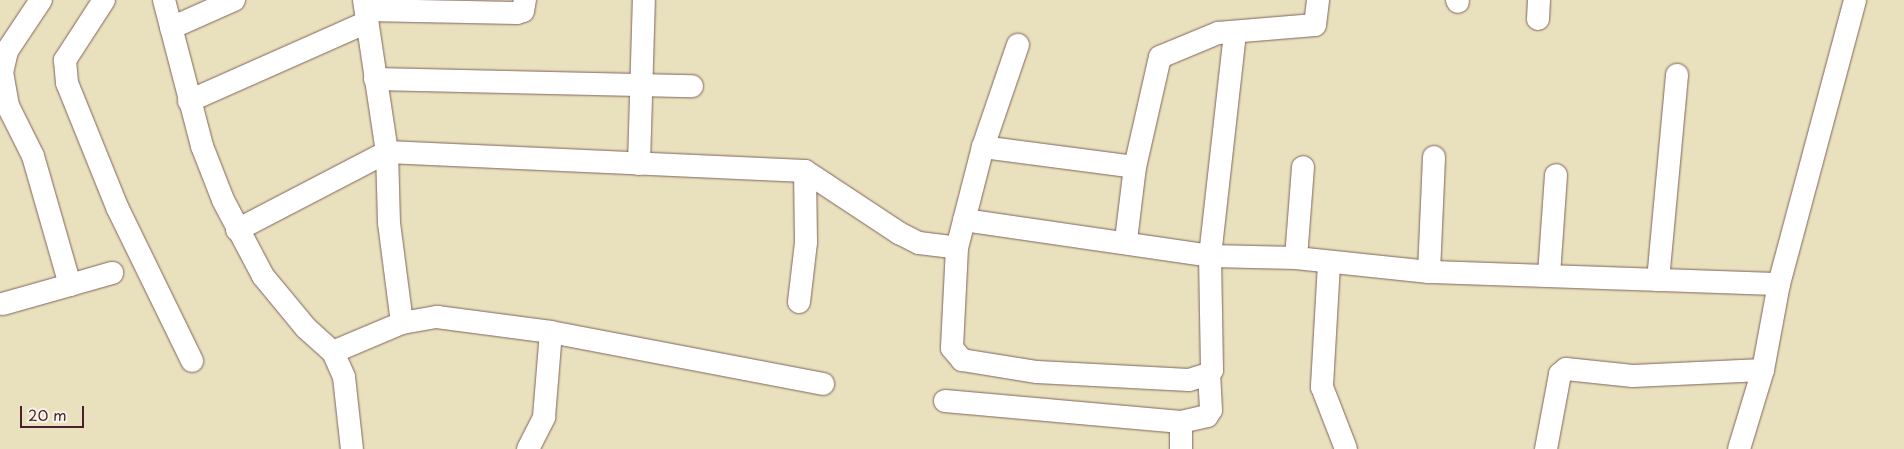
<!DOCTYPE html>
<style>
body{margin:0}
#map{position:relative;width:1904px;height:449px;overflow:hidden;background:#e9e1bd;font-family:"Playpen Sans",sans-serif}
div>[style]{position:absolute}
.roads{filter:drop-shadow(0 0 1px #82635e) drop-shadow(0 0 1px #82635e)}
.street>*{height:22px;margin:-11px;padding:0 11px;transform-origin:11px;border-radius:11px;background:#fff}
span{translate:-50% -50%;white-space:nowrap;text-align:center;line-height:1.15;-webkit-text-stroke:4px #f7f3e8;paint-order:stroke}
.scale{position:absolute;left:20px;top:406px;width:64px;height:22px;box-sizing:border-box;border:2px solid #4a1f2b;border-top:0;padding-left:6px;font-size:15px;line-height:18px;white-space:nowrap;color:#4a1f2b;-webkit-text-stroke:4px #f7f3e8;paint-order:stroke}
</style>
<div id="map">
<div class="roads">
<div class="street">
<div style="left:41px;top:0;width:61px;rotate:123.7deg"></div>
<div style="left:7px;top:51px;width:22px;rotate:103deg"></div>
<div style="left:2px;top:72px;width:35px;rotate:80deg"></div>
<div style="left:8px;top:106px;width:56px;rotate:63.4deg"></div>
<div style="left:33px;top:156px;width:134px;rotate:74deg"></div>
<div style="left:70px;top:285px;width:44px;rotate:-15.9deg"></div>
<div style="left:104px;top:0;width:72px;rotate:123deg"></div>
<div style="left:65px;top:60px;width:23px;rotate:85deg"></div>
<div style="left:67px;top:83px;width:136px;rotate:68deg"></div>
<div style="left:118px;top:209px;width:169px;rotate:64deg"></div>
<div style="left:164px;top:0;width:151px;rotate:75.4deg"></div>
<div style="left:202px;top:146px;width:58px;rotate:68.7deg"></div>
<div style="left:223px;top:200px;width:86px;rotate:62.2deg"></div>
<div style="left:263px;top:276px;width:67px;rotate:50.4deg"></div>
<div style="left:306px;top:328px;width:36px;rotate:42deg"></div>
<div style="left:333px;top:352px;width:27px;rotate:66deg"></div>
<div style="left:344px;top:377px;width:72px;rotate:83.7deg"></div>
<div style="left:1457px;top:0;width:2px;rotate:63deg"></div>
<div style="left:366px;top:10px;width:151px;rotate:1.1deg"></div>
<div style="left:517px;top:13px;width:6px;rotate:-18deg"></div>
<div style="left:523px;top:11px;width:11px;rotate:-80deg"></div>
<div style="left:1538px;top:19px;width:19px;rotate:-87deg"></div>
<div style="left:171px;top:28px;width:69px;rotate:-24deg"></div>
<div style="left:375px;top:79px;width:317px;rotate:1.3deg"></div>
<div style="left:189px;top:101px;width:195px;rotate:-23.9deg"></div>
<div style="left:983px;top:147px;width:108px;rotate:-71.1deg"></div>
<div style="left:639px;top:164px;width:164px;rotate:-88.3deg"></div>
<div style="left:964px;top:220px;width:249px;rotate:8.3deg"></div>
<div style="left:1210px;top:256px;width:86px;rotate:1.3deg"></div>
<div style="left:1296px;top:258px;width:134px;rotate:6deg"></div>
<div style="left:1429px;top:272px;width:350px;rotate:2deg"></div>
<div style="left:237px;top:230px;width:169px;rotate:-27.5deg"></div>
<div style="left:387px;top:152px;width:418px;rotate:2.6deg"></div>
<div style="left:805px;top:171px;width:113px;rotate:33.4deg"></div>
<div style="left:899px;top:233px;width:22px;rotate:27deg"></div>
<div style="left:919px;top:243px;width:38px;rotate:7deg"></div>
<div style="left:957px;top:248px;width:104px;rotate:-75.6deg"></div>
<div style="left:983px;top:147px;width:153px;rotate:7.5deg"></div>
<div style="left:1135px;top:167px;width:113px;rotate:-77.2deg"></div>
<div style="left:1160px;top:57px;width:63px;rotate:-22.5deg"></div>
<div style="left:1218px;top:33px;width:97px;rotate:-4.7deg"></div>
<div style="left:1315px;top:25px;width:25px;rotate:-83deg"></div>
<div style="left:1126px;top:240px;width:74px;rotate:-83deg"></div>
<div style="left:957px;top:248px;width:100px;rotate:92.9deg"></div>
<div style="left:952px;top:348px;width:16px;rotate:50deg"></div>
<div style="left:962px;top:360px;width:76px;rotate:9.1deg"></div>
<div style="left:1037px;top:372px;width:152px;rotate:3deg"></div>
<div style="left:1189px;top:380px;width:21px;rotate:-17deg"></div>
<div style="left:1209px;top:374px;width:5px;rotate:-53deg"></div>
<div style="left:1212px;top:370px;width:114px;rotate:-91deg"></div>
<div style="left:1210px;top:256px;width:225px;rotate:-83.6deg"></div>
<div style="left:1296px;top:258px;width:91px;rotate:-85.6deg"></div>
<div style="left:1329px;top:264px;width:123px;rotate:93.3deg"></div>
<div style="left:1322px;top:387px;width:66px;rotate:68.8deg"></div>
<div style="left:1429px;top:272px;width:115px;rotate:-87.5deg"></div>
<div style="left:1549px;top:275px;width:100px;rotate:-86deg"></div>
<div style="left:1658px;top:280px;width:206px;rotate:-84.7deg"></div>
<div style="left:799px;top:302px;width:60px;rotate:-83.3deg"></div>
<div style="left:806px;top:242px;width:71px;rotate:-90.8deg"></div>
<div style="left:3px;top:304px;width:70px;rotate:-15.8deg"></div>
<div style="left:402px;top:323px;width:36px;rotate:-10deg"></div>
<div style="left:437px;top:317px;width:115px;rotate:7.5deg"></div>
<div style="left:551px;top:332px;width:277px;rotate:10.8deg"></div>
<div style="left:333px;top:352px;width:75px;rotate:-22.8deg"></div>
<div style="left:402px;top:323px;width:101px;rotate:-97.4deg"></div>
<div style="left:389px;top:223px;width:71px;rotate:-91.6deg"></div>
<div style="left:387px;top:152px;width:154px;rotate:-98.6deg"></div>
<div style="left:945px;top:401px;width:237px;rotate:5.1deg"></div>
<div style="left:528px;top:449px;width:36px;rotate:-63deg"></div>
<div style="left:544px;top:417px;width:85px;rotate:-85.3deg"></div>
<div style="left:1181px;top:449px;width:27px;rotate:-90deg"></div>
<div style="left:1181px;top:422px;width:27px;rotate:-13deg"></div>
<div style="left:1207px;top:416px;width:7px;rotate:-56deg"></div>
<div style="left:1211px;top:410px;width:36px;rotate:-93deg"></div>
<div style="left:1546px;top:449px;width:76px;rotate:-79.4deg"></div>
<div style="left:1560px;top:374px;width:8px;rotate:-40deg"></div>
<div style="left:1566px;top:369px;width:67px;rotate:6deg"></div>
<div style="left:1633px;top:376px;width:130px;rotate:-2.6deg"></div>
<div style="left:1739px;top:449px;width:83px;rotate:-73.1deg"></div>
<div style="left:1763px;top:370px;width:87px;rotate:-79.5deg"></div>
<div style="left:1779px;top:284px;width:294px;rotate:-75deg"></div>
</div>
</div>
<div class="scale">20 m</div>
</div>
